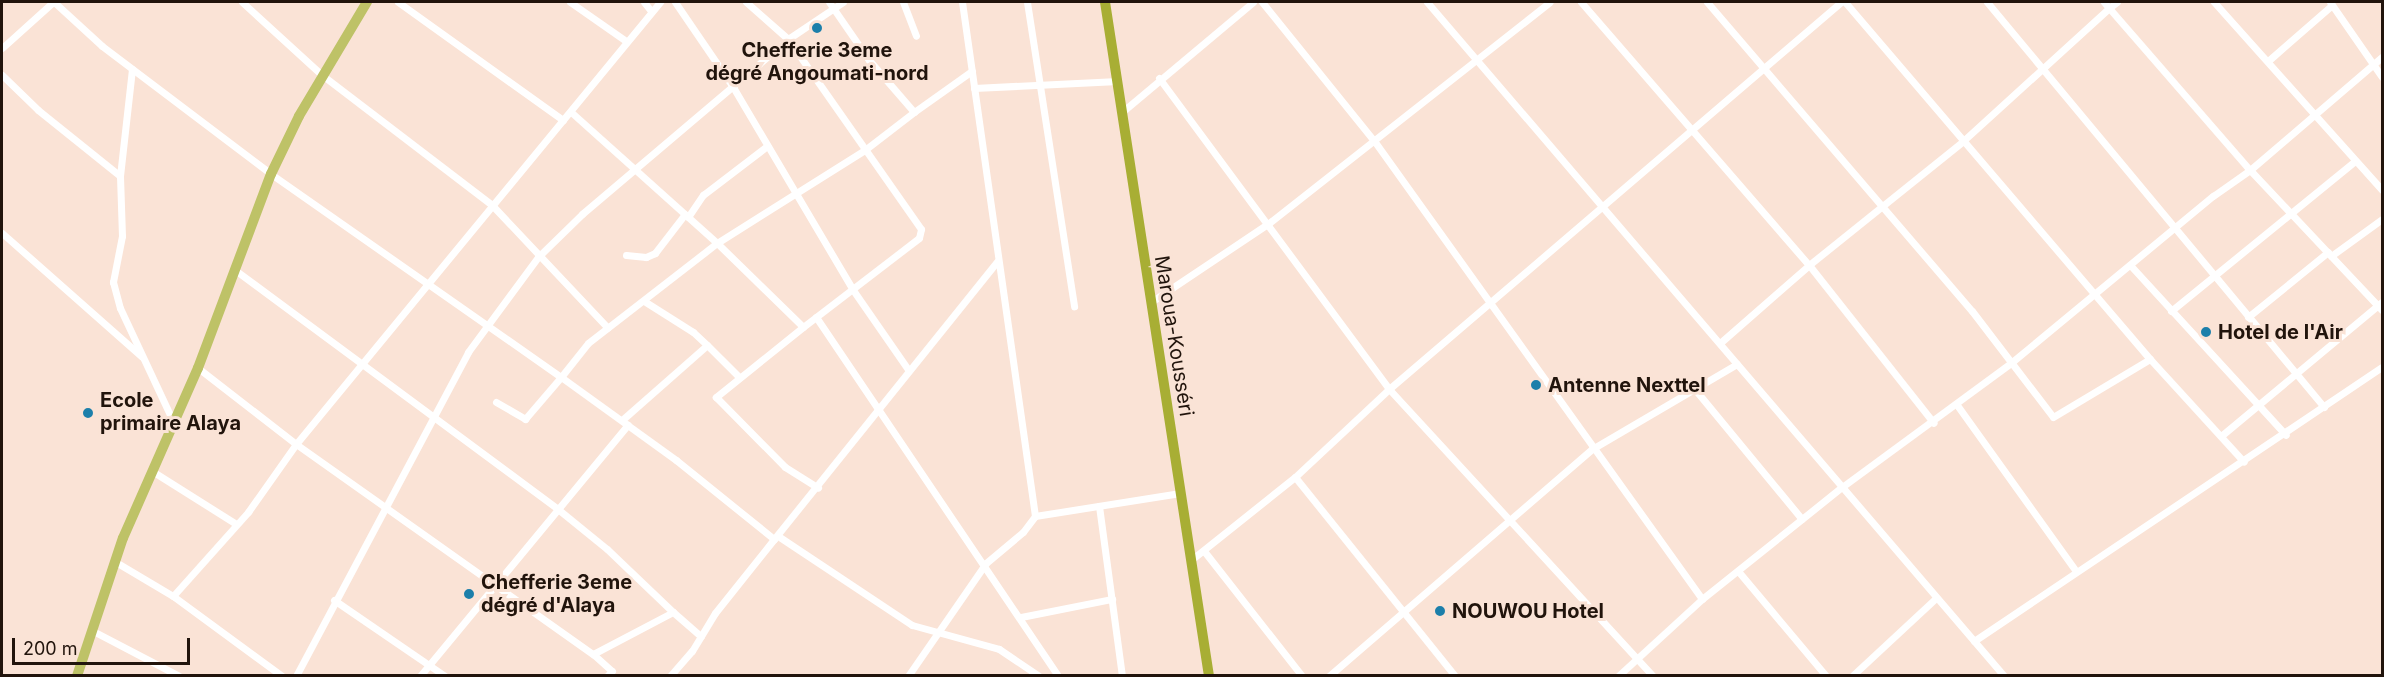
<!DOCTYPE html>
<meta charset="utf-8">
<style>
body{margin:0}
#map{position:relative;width:2384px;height:677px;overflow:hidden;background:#fae3d6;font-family:Inter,sans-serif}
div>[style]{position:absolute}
.minor>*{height:7px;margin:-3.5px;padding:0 3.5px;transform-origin:3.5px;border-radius:3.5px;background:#fff}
.primary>*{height:10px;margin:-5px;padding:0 5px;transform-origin:5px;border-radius:5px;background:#bec267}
.trunk>*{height:10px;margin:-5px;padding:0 5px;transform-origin:5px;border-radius:5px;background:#a8ae34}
.dots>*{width:16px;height:16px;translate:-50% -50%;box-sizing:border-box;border:3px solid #fae3d6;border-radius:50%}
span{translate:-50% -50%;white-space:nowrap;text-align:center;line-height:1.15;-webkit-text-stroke:6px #fae3d6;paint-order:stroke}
.poi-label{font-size:20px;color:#21140c;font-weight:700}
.left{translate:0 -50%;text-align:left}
.street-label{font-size:20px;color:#21140c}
.frame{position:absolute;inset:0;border:3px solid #21140c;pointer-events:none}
.scale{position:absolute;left:12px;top:638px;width:178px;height:27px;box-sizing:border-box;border:3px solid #21140c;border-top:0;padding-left:8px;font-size:18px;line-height:21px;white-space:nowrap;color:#21140c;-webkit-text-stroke:4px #fae3d6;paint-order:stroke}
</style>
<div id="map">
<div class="minor">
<div style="left:54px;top:2px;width:65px;rotate:42.5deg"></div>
<div style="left:102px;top:46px;width:212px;rotate:37.1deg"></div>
<div style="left:271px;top:174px;width:354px;rotate:35deg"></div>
<div style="left:561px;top:377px;width:43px;rotate:-51.5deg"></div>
<div style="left:588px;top:343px;width:163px;rotate:-37.8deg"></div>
<div style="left:717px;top:243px;width:176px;rotate:-32.2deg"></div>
<div style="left:866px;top:149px;width:61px;rotate:-37.6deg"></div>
<div style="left:914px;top:112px;width:69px;rotate:-130.9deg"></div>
<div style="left:869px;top:60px;width:70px;rotate:-124.6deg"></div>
<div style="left:242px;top:2px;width:108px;rotate:42.4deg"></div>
<div style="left:322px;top:75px;width:213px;rotate:37.4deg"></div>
<div style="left:491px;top:204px;width:170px;rotate:46.7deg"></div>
<div style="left:398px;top:2px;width:203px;rotate:35.6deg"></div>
<div style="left:570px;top:2px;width:68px;rotate:34.9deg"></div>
<div style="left:644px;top:2px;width:11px;rotate:52deg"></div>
<div style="left:675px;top:2px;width:103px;rotate:55.7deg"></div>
<div style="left:733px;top:87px;width:236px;rotate:59.4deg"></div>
<div style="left:853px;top:290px;width:98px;rotate:55.3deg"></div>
<div style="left:903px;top:2px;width:36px;rotate:69deg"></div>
<div style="left:1027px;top:2px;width:308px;rotate:81.2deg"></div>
<div style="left:1262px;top:2px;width:180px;rotate:51.1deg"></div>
<div style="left:1375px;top:142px;width:562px;rotate:54.41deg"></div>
<div style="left:1427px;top:2px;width:887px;rotate:49.43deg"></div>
<div style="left:1581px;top:2px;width:348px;rotate:49.1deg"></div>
<div style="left:1809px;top:265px;width:201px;rotate:51.7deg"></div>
<div style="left:1707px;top:2px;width:407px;rotate:49.4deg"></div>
<div style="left:1972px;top:311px;width:133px;rotate:52.6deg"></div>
<div style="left:2053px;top:417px;width:113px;rotate:-30.9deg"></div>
<div style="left:1845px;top:2px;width:470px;rotate:49.5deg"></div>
<div style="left:2150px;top:359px;width:139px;rotate:47.6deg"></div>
<div style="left:1987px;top:2px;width:527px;rotate:50.24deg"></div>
<div style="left:2104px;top:2px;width:8px;rotate:50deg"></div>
<div style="left:2109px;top:8px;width:10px;rotate:-37deg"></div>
<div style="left:2214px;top:2px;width:252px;rotate:48.2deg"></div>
<div style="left:2330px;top:2px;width:91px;rotate:55.3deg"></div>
<div style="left:2px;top:48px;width:67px;rotate:-42deg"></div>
<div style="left:2268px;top:61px;width:85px;rotate:-41.2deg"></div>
<div style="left:132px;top:69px;width:108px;rotate:96.4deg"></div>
<div style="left:120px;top:176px;width:60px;rotate:88.1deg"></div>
<div style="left:122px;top:236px;width:47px;rotate:101.1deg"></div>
<div style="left:113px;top:282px;width:27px;rotate:75deg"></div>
<div style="left:120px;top:308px;width:125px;rotate:64.9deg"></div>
<div style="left:2px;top:75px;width:50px;rotate:44.2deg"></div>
<div style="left:38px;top:110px;width:105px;rotate:38.8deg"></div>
<div style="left:1159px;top:78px;width:387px;rotate:53.5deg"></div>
<div style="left:1389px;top:389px;width:390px;rotate:47.4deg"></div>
<div style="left:974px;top:88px;width:144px;rotate:-2.8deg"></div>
<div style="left:571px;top:112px;width:196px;rotate:41.9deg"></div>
<div style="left:717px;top:243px;width:120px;rotate:44.3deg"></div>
<div style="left:803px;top:327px;width:146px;rotate:-37.5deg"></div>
<div style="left:919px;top:238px;width:9px;rotate:-77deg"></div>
<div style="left:921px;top:229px;width:232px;rotate:-125deg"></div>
<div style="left:788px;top:39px;width:56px;rotate:-138.6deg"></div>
<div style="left:914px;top:112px;width:71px;rotate:-35.3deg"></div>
<div style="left:1122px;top:112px;width:171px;rotate:-40deg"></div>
<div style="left:688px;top:217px;width:27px;rotate:-56deg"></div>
<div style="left:703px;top:195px;width:81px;rotate:-37.4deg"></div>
<div style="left:2px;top:233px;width:187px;rotate:41.5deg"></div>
<div style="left:626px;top:255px;width:20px;rotate:6deg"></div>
<div style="left:646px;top:257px;width:10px;rotate:-24deg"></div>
<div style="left:655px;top:253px;width:49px;rotate:-52.4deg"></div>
<div style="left:2331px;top:256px;width:63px;rotate:-36deg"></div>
<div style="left:2131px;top:266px;width:229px;rotate:47.5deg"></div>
<div style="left:235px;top:270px;width:403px;rotate:36.5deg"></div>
<div style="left:559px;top:510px;width:62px;rotate:39.1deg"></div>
<div style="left:607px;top:549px;width:91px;rotate:43.7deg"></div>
<div style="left:673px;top:612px;width:90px;rotate:152.3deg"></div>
<div style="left:1151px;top:302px;width:142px;rotate:-33.8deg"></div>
<div style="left:1269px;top:223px;width:357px;rotate:-38.2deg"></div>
<div style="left:2171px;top:311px;width:237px;rotate:-39.2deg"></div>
<div style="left:816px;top:317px;width:433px;rotate:56deg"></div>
<div style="left:2248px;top:317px;width:103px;rotate:-39.1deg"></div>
<div style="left:803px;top:327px;width:112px;rotate:141.2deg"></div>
<div style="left:716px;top:397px;width:98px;rotate:45.4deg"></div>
<div style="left:785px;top:467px;width:39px;rotate:32deg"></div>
<div style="left:1720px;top:343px;width:118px;rotate:-41.2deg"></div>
<div style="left:1809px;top:265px;width:198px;rotate:-38.8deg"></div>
<div style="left:1963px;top:141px;width:197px;rotate:-42.3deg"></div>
<div style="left:2109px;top:8px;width:215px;rotate:49deg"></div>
<div style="left:2250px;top:170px;width:192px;rotate:46.7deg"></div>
<div style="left:707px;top:345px;width:45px;rotate:45deg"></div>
<div style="left:198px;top:368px;width:124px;rotate:37.8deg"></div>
<div style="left:296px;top:444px;width:364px;rotate:35.3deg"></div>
<div style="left:593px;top:654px;width:25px;rotate:42deg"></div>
<div style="left:612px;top:671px;width:7px;rotate:135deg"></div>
<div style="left:1693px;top:387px;width:171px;rotate:50.5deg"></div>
<div style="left:496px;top:402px;width:34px;rotate:30deg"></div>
<div style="left:525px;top:419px;width:55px;rotate:-49.4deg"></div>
<div style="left:561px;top:377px;width:142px;rotate:35.8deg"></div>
<div style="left:676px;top:460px;width:126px;rotate:38.9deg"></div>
<div style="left:774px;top:539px;width:356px;rotate:-51.2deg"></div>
<div style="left:1957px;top:405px;width:203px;rotate:54.4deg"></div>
<div style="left:622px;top:420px;width:113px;rotate:-41.4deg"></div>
<div style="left:707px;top:345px;width:19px;rotate:-137deg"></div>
<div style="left:693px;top:332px;width:58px;rotate:-147.7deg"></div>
<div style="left:2221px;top:436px;width:209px;rotate:-39.8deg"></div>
<div style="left:152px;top:471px;width:99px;rotate:32.2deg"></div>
<div style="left:1295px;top:477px;width:255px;rotate:51.2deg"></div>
<div style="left:1099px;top:506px;width:172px;rotate:82.3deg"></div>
<div style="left:1035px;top:516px;width:147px;rotate:-9deg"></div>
<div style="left:778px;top:536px;width:161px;rotate:33.6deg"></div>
<div style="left:912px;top:625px;width:90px;rotate:15.4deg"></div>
<div style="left:999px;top:649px;width:48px;rotate:34deg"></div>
<div style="left:1204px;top:551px;width:159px;rotate:51.9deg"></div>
<div style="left:1191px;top:560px;width:133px;rotate:-38.6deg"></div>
<div style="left:1295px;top:477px;width:129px;rotate:-43.1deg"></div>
<div style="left:1389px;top:389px;width:595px;rotate:-40.57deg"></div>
<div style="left:114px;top:561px;width:69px;rotate:30.7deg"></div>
<div style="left:173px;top:596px;width:113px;rotate:-48.2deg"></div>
<div style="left:248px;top:512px;width:83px;rotate:-54.8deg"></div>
<div style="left:296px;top:444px;width:573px;rotate:-50.53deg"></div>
<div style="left:1738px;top:571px;width:137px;rotate:50deg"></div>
<div style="left:173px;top:596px;width:135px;rotate:36.3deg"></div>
<div style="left:334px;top:600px;width:135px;rotate:34.4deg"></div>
<div style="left:673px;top:612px;width:37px;rotate:41deg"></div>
<div style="left:1021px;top:617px;width:93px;rotate:-11.2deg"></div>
<div style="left:93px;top:631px;width:97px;rotate:27.6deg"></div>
<div style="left:1974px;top:641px;width:491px;rotate:-33.9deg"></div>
<div style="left:296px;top:676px;width:367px;rotate:-62deg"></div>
<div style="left:468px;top:352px;width:118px;rotate:-53.6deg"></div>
<div style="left:538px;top:257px;width:62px;rotate:-44.3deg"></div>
<div style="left:582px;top:214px;width:270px;rotate:-40.3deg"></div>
<div style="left:788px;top:39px;width:66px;rotate:-33.9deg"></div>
<div style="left:420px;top:676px;width:326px;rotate:-50.4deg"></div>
<div style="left:670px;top:676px;width:33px;rotate:-49deg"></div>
<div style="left:692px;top:651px;width:44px;rotate:-58.8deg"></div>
<div style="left:715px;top:613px;width:95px;rotate:-51.4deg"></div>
<div style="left:908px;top:676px;width:137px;rotate:-55.4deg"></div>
<div style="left:986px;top:563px;width:48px;rotate:-40deg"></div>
<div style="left:1023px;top:532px;width:20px;rotate:-53deg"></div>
<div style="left:1035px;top:516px;width:519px;rotate:-98.08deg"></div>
<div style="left:1329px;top:676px;width:347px;rotate:-40.8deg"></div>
<div style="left:1592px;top:449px;width:168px;rotate:-30.4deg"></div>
<div style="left:1618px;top:676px;width:114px;rotate:-42.5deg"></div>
<div style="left:1702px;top:599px;width:179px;rotate:-38.7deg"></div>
<div style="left:1842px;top:487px;width:211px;rotate:-36.3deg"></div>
<div style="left:2012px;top:362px;width:261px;rotate:-39.6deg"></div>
<div style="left:2213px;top:196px;width:45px;rotate:-35.1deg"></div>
<div style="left:2250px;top:170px;width:174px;rotate:-40.6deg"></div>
<div style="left:1852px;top:676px;width:115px;rotate:-42.9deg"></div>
</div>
<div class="primary">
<div style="left:77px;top:676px;width:145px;rotate:-71.6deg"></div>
<div style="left:123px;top:538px;width:186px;rotate:-66.2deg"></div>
<div style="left:198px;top:368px;width:207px;rotate:-69.4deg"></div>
<div style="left:271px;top:174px;width:64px;rotate:-64.2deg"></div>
<div style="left:299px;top:116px;width:133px;rotate:-59.2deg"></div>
</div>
<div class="trunk">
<div style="left:1105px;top:2px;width:682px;rotate:81.23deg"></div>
</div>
<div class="dots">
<div style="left:817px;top:28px;background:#1c7faa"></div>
<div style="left:2206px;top:332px;background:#1c7faa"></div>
<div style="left:1536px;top:385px;background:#1c7faa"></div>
<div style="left:88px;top:413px;background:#1c7faa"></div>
<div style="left:469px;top:594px;background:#1c7faa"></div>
<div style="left:1440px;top:611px;background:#1c7faa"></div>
</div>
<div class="poi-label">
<span style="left:817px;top:62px">Chefferie 3eme<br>dégré Angoumati-nord</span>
<span class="left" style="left:2218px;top:332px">Hotel de l'Air</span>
<span class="left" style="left:1548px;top:385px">Antenne Nexttel</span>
<span class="left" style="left:100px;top:412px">Ecole<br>primaire Alaya</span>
<span class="left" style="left:481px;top:594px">Chefferie 3eme<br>dégré d'Alaya</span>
<span class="left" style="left:1452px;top:611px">NOUWOU Hotel</span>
</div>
<div class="street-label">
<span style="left:1174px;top:336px;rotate:81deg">Maroua-Kousséri</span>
</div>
<div class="frame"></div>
<div class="scale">200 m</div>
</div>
